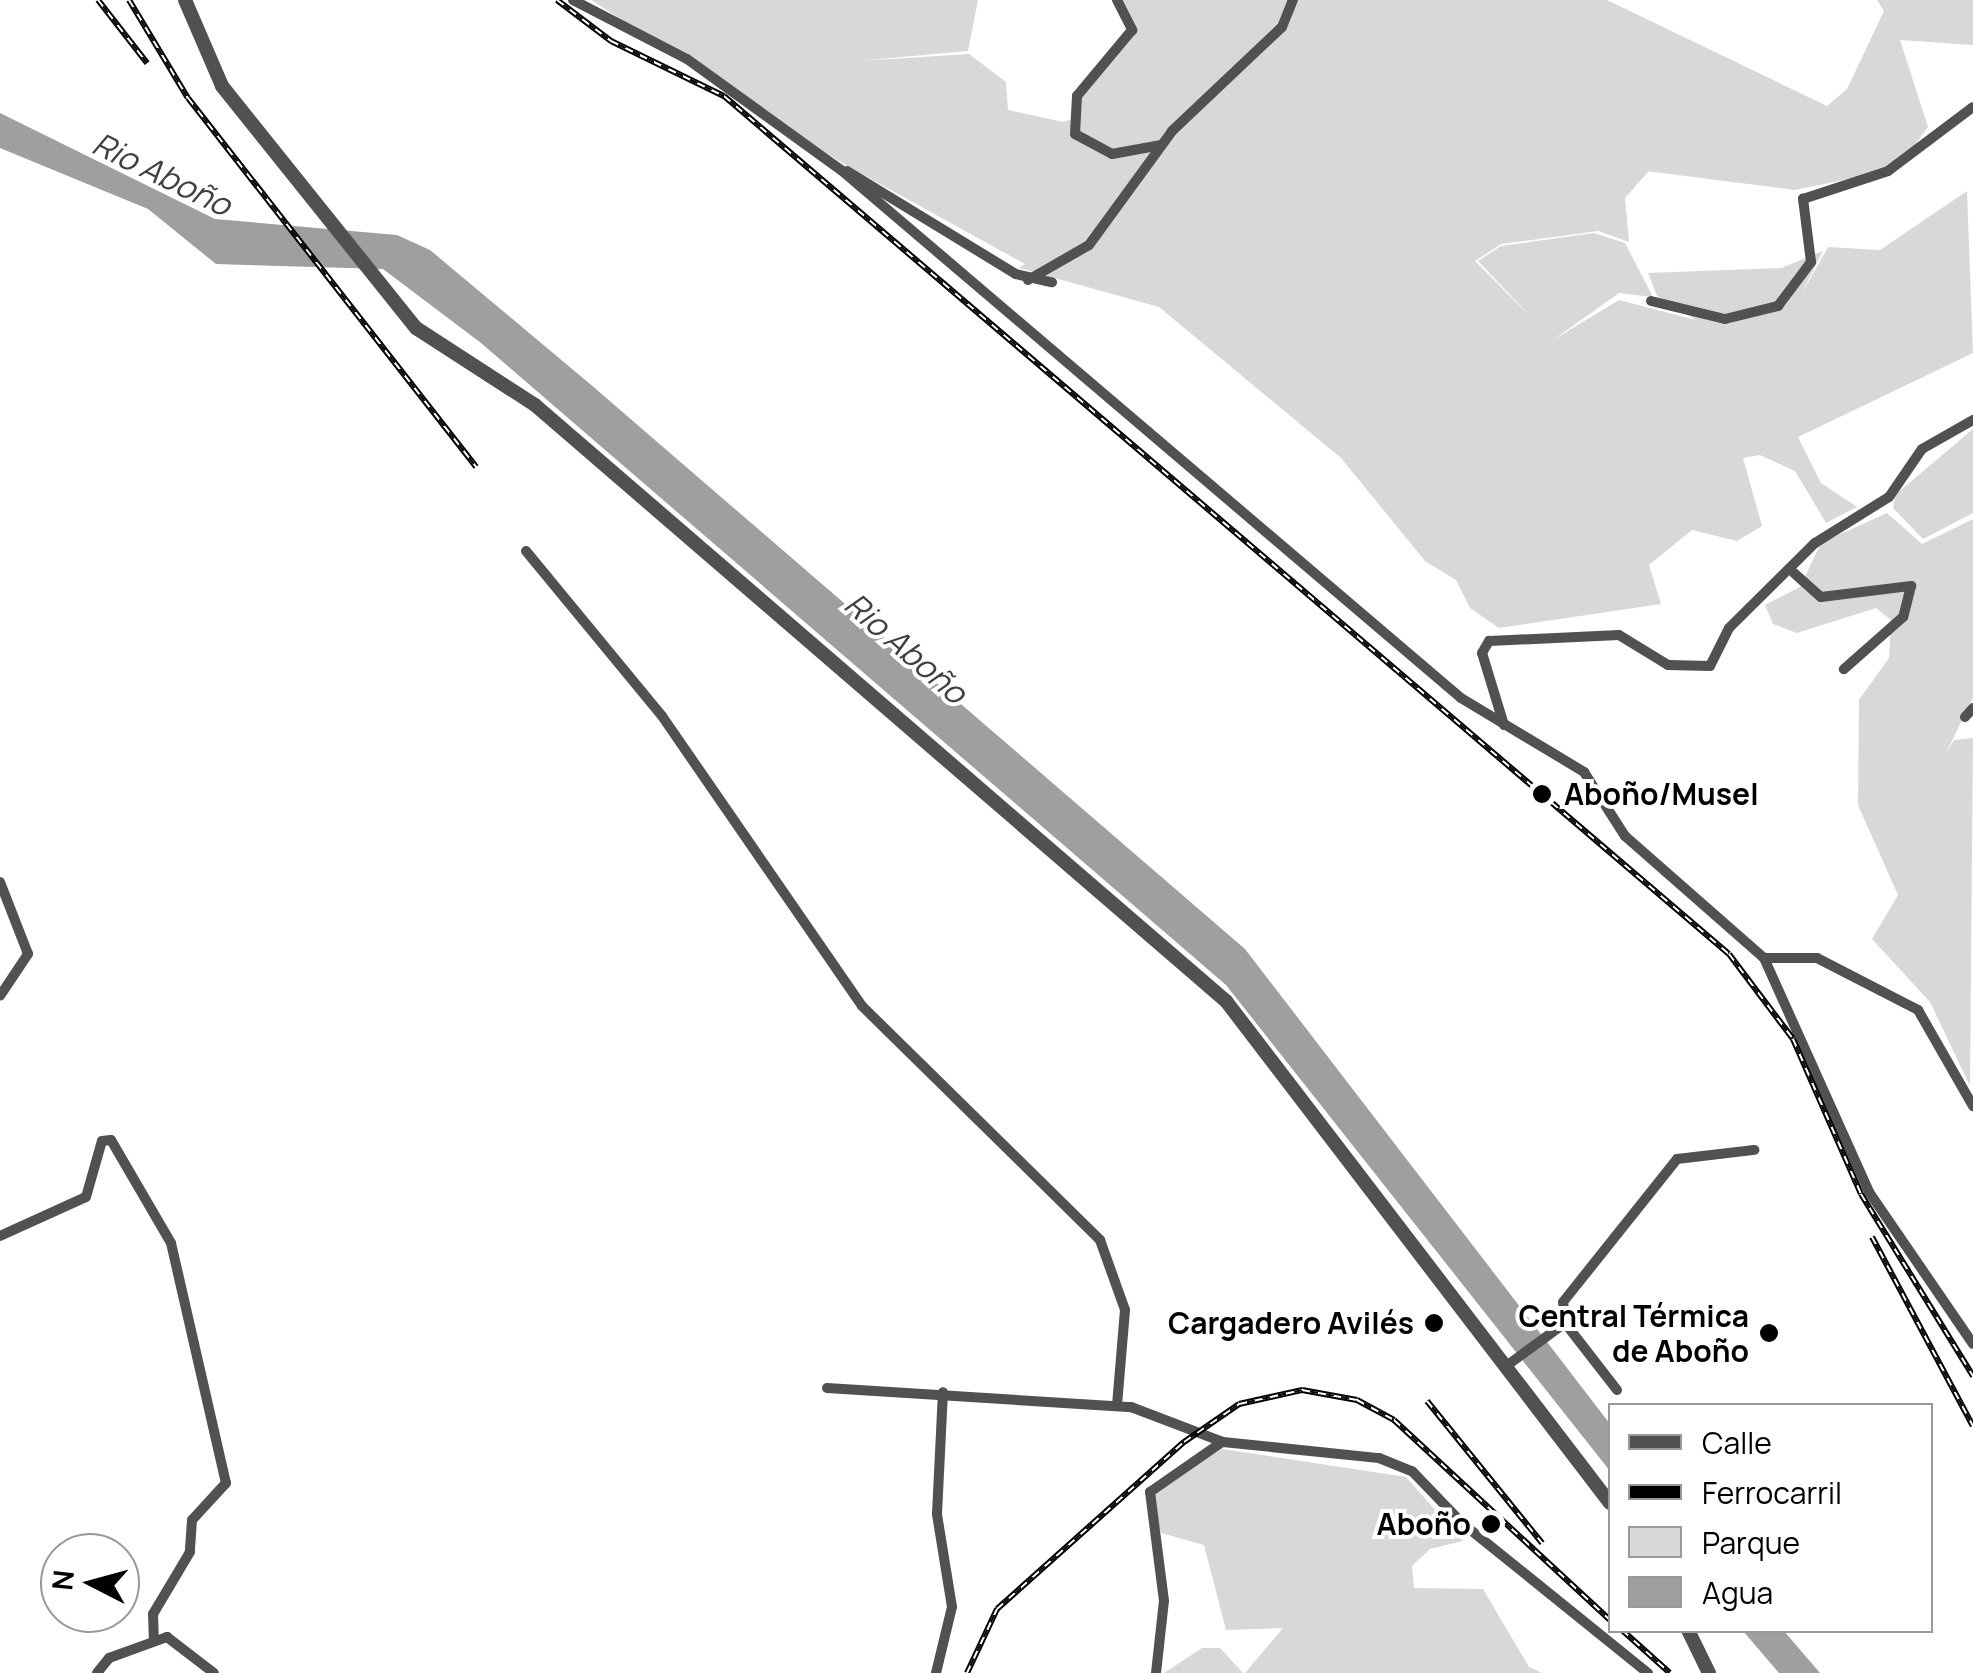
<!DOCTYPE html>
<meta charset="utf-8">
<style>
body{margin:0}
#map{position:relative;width:1973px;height:1673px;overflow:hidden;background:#fff;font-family:Manrope,sans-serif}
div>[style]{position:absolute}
.green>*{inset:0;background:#d8d8d8}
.water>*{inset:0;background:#9f9f9f}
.minor>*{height:10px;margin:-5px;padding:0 5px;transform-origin:5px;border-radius:5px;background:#515151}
.tertiary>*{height:14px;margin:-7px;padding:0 7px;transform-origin:7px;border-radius:7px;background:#515151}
.rail>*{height:6px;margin-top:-3px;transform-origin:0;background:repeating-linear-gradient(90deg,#fff 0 8px,#000 0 16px);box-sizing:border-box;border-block:2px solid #000}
.dots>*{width:28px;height:28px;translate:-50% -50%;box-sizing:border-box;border:5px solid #fff;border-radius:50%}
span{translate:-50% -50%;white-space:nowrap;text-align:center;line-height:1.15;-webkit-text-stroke:8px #fff;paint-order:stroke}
.poi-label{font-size:30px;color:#000;font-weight:700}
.left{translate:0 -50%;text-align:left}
.right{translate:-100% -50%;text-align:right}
.water-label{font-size:32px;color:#404040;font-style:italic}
.legend{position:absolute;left:1608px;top:1403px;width:325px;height:230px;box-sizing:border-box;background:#fff;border:2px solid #999;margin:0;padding:12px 18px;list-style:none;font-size:30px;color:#000}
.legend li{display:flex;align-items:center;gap:20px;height:50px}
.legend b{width:50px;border:2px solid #999}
.north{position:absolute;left:40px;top:1533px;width:100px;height:100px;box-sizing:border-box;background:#fff;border:2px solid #999;border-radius:50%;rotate:276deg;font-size:28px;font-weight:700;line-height:40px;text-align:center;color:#000}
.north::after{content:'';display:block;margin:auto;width:35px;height:45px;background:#000;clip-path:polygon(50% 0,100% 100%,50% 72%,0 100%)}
</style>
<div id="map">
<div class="green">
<div style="clip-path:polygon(591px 0,978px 0,968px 51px,858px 61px,969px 54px,1006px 82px,1008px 110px,1063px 122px,1079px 117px,1082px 95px,1133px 36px,1120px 0,1607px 0,1827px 106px,1847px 89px,1884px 11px,1877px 0,1973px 0,1973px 45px,1900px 40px,1928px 127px,1909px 153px,1873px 174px,1795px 190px,1583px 163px,1649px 171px,1625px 198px,1629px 242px,1598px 231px,1501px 244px,1475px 261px,1533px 319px,1478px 261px,1501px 246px,1594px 233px,1625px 243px,1653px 297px,1619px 293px,1553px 340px,1619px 300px,1696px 320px,1657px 296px,1648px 273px,1781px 268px,1823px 251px,1801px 295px,1828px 247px,1880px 250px,1967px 191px,1973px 353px,1798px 437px,1821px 483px,1857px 507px,1826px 523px,1795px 471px,1760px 455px,1743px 458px,1762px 526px,1737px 541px,1692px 530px,1649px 565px,1661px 604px,1499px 628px,1470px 608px,1456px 580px,1425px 561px,1341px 458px,1159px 307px,1019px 268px,1025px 264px,842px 163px)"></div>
<div style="clip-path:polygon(1973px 429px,1973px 513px,1923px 539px,1893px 508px,1895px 495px)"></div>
<div style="clip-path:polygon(1887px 513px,1922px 544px,1973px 519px,1973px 698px,1946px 753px,1954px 740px,1973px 738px,1970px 1086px,1930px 1002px,1872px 939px,1898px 895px,1858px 805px,1859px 700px,1889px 658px,1891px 620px,1876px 608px,1797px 633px,1773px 624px,1765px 605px,1800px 587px,1821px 543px)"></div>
<div style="clip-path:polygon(1222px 1449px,1406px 1477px,1463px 1541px,1430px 1549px,1412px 1566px,1414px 1588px,1483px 1589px,1529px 1667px,1542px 1673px,1245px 1673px,1283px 1628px,1226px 1630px,1204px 1545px,1161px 1533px,1154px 1509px,1155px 1491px)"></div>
<div style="clip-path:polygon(1202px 1648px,1220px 1648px,1243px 1673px,1164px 1673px)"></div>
</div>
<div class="water">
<div style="clip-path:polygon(0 113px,215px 219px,397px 235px,430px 250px,590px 384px,1245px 949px,1610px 1424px,1610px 1471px,1226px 985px,481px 343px,383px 269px,216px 264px,148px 209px,0 148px)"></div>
<div style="clip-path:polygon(1743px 1631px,1784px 1631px,1820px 1673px,1779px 1673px)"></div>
</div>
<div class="minor">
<div style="left:573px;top:0;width:128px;rotate:27.4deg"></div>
<div style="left:687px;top:59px;width:190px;rotate:35.8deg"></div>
<div style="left:841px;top:170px;width:814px;rotate:40.42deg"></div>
<div style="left:1461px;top:698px;width:144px;rotate:31deg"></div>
<div style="left:1584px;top:772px;width:76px;rotate:57.4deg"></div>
<div style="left:1625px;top:836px;width:185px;rotate:41.3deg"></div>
<div style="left:1764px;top:958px;width:256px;rotate:65.8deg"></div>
<div style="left:1869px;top:1192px;width:184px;rotate:55.6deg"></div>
<div style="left:1117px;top:0;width:34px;rotate:63deg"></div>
<div style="left:1132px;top:30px;width:86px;rotate:129.8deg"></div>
<div style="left:1077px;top:96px;width:38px;rotate:93deg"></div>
<div style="left:1075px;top:134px;width:42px;rotate:28.4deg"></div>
<div style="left:1112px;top:154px;width:50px;rotate:-10.4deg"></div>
<div style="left:847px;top:171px;width:198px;rotate:31.4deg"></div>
<div style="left:1016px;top:274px;width:37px;rotate:13deg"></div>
<div style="left:1028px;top:280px;width:70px;rotate:-29.8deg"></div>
<div style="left:1089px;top:245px;width:141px;rotate:-53.9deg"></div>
<div style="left:1172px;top:131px;width:151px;rotate:-43.4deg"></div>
<div style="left:1282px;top:27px;width:29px;rotate:-68deg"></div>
<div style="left:1651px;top:301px;width:76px;rotate:13.7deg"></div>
<div style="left:1725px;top:319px;width:55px;rotate:-13.8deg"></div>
<div style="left:1778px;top:306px;width:55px;rotate:-53.1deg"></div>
<div style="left:1811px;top:262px;width:64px;rotate:-97.2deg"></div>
<div style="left:1803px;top:199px;width:89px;rotate:-18.2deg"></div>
<div style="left:1888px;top:171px;width:106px;rotate:-37deg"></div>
<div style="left:526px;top:551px;width:214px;rotate:50.5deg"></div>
<div style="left:662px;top:716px;width:352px;rotate:55.4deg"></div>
<div style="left:862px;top:1006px;width:334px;rotate:44.5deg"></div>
<div style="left:1100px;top:1240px;width:74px;rotate:70.3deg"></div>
<div style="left:1125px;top:1310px;width:96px;rotate:94.8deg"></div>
<div style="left:1794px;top:573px;width:36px;rotate:42deg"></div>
<div style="left:1821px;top:597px;width:91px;rotate:-7deg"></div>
<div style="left:1911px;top:586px;width:32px;rotate:104deg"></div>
<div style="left:1903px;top:617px;width:79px;rotate:138.6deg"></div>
<div style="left:1965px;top:717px;width:12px;rotate:-48deg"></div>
<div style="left:1504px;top:725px;width:75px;rotate:-107deg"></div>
<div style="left:1482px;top:653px;width:14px;rotate:-60deg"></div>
<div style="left:1489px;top:641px;width:130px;rotate:-2.6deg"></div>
<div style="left:1619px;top:635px;width:57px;rotate:31.5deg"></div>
<div style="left:1668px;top:665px;width:42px;rotate:1.4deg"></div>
<div style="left:1710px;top:666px;width:42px;rotate:-63.4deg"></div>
<div style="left:1729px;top:628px;width:121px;rotate:-44.7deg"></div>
<div style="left:1815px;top:543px;width:87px;rotate:-31.9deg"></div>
<div style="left:1889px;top:497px;width:58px;rotate:-55.5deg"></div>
<div style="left:1922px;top:449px;width:59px;rotate:-29.6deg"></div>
<div style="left:0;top:882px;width:77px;rotate:68.7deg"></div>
<div style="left:28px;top:954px;width:50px;rotate:123.7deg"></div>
<div style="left:1764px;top:958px;width:53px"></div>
<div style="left:1817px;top:958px;width:114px;rotate:27.2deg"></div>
<div style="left:1918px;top:1010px;width:111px;rotate:60.2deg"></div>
<div style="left:0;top:1236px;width:94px;rotate:-24.4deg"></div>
<div style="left:86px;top:1197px;width:58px;rotate:-74.1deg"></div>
<div style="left:102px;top:1141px;width:9px;rotate:-6deg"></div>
<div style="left:111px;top:1140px;width:119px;rotate:59.8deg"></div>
<div style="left:171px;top:1243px;width:246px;rotate:77.1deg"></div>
<div style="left:226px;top:1483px;width:50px;rotate:132.6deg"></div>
<div style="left:192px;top:1520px;width:32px;rotate:94deg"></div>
<div style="left:190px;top:1552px;width:72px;rotate:120.8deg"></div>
<div style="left:153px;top:1614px;width:26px;rotate:88deg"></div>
<div style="left:1509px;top:1364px;width:69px;rotate:-36.2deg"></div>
<div style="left:827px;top:1388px;width:305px;rotate:3.6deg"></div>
<div style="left:1131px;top:1407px;width:98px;rotate:20.8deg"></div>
<div style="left:1223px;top:1442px;width:157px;rotate:5.9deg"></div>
<div style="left:1379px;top:1458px;width:35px;rotate:22deg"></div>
<div style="left:1412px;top:1471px;width:72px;rotate:46.1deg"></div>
<div style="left:1462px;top:1523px;width:239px;rotate:38.9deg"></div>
<div style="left:1617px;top:1390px;width:85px;rotate:-127.8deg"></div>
<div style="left:1565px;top:1323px;width:21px;rotate:-95deg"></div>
<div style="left:1563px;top:1302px;width:183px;rotate:-51.4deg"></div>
<div style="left:1677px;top:1159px;width:78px;rotate:-6.7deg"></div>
<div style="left:97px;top:1673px;width:19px;rotate:-51deg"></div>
<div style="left:109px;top:1658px;width:62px;rotate:-19.9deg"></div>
<div style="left:167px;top:1637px;width:59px;rotate:37.5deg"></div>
<div style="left:936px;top:1673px;width:68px;rotate:-76.4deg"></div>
<div style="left:952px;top:1607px;width:94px;rotate:-99.2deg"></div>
<div style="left:937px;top:1514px;width:122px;rotate:-87.2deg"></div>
<div style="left:1156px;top:1673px;width:72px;rotate:-83.7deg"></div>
<div style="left:1164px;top:1601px;width:110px;rotate:-97.3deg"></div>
<div style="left:1150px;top:1492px;width:88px;rotate:-34.8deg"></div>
</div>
<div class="tertiary">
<div style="left:185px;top:0;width:94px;rotate:66.7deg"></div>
<div style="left:222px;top:86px;width:310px;rotate:51.3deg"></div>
<div style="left:416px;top:328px;width:142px;rotate:32.9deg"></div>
<div style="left:535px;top:405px;width:913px;rotate:40.78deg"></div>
<div style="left:1226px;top:1001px;width:632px;rotate:52.59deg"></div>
<div style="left:1688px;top:1630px;width:48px;rotate:64deg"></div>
</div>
<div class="rail">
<div style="left:98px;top:0;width:80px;rotate:52.1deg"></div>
<div style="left:129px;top:0;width:114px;rotate:59deg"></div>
<div style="left:188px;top:98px;width:468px;rotate:52deg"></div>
<div style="left:557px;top:0;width:68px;rotate:37.2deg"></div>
<div style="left:611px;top:41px;width:126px;rotate:26deg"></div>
<div style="left:724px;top:96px;width:1321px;rotate:40.49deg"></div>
<div style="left:1729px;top:954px;width:106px;rotate:53deg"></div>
<div style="left:1793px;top:1039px;width:169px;rotate:66.3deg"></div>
<div style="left:1861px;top:1194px;width:214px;rotate:58.4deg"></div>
<div style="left:1872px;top:1237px;width:214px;rotate:61.9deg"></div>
<div style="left:1427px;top:1401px;width:183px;rotate:51deg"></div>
<div style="left:1622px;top:1630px;width:64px;rotate:41.9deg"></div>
<div style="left:967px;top:1673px;width:71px;rotate:-64.9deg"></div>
<div style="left:997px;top:1609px;width:251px;rotate:-41.8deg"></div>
<div style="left:1184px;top:1442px;width:67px;rotate:-34.6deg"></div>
<div style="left:1239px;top:1404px;width:65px;rotate:-12.5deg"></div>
<div style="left:1302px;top:1390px;width:56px;rotate:10.3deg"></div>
<div style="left:1357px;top:1400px;width:42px;rotate:28.4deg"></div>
<div style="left:1394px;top:1420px;width:294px;rotate:42.8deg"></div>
</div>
<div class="dots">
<div style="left:1542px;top:794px;background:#000"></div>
<div style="left:1434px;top:1323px;background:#000"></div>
<div style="left:1769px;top:1333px;background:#000"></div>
<div style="left:1491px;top:1524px;background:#000"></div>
</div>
<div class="poi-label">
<span class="left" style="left:1564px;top:794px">Aboño/Musel</span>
<span class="right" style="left:1749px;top:1333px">Central Térmica<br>de Aboño</span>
<span class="right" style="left:1414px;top:1323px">Cargadero Avilés</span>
<span class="right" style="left:1471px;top:1524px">Aboño</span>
</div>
<div class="water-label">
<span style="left:162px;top:174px;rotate:26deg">Rio Aboño</span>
<span style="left:906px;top:648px;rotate:41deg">Rio Aboño</span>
</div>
<ul class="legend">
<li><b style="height:12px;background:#515151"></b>Calle</li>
<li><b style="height:12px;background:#000"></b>Ferrocarril</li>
<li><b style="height:28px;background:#d8d8d8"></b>Parque</li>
<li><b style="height:28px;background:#9f9f9f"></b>Agua</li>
</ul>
<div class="north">N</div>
</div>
